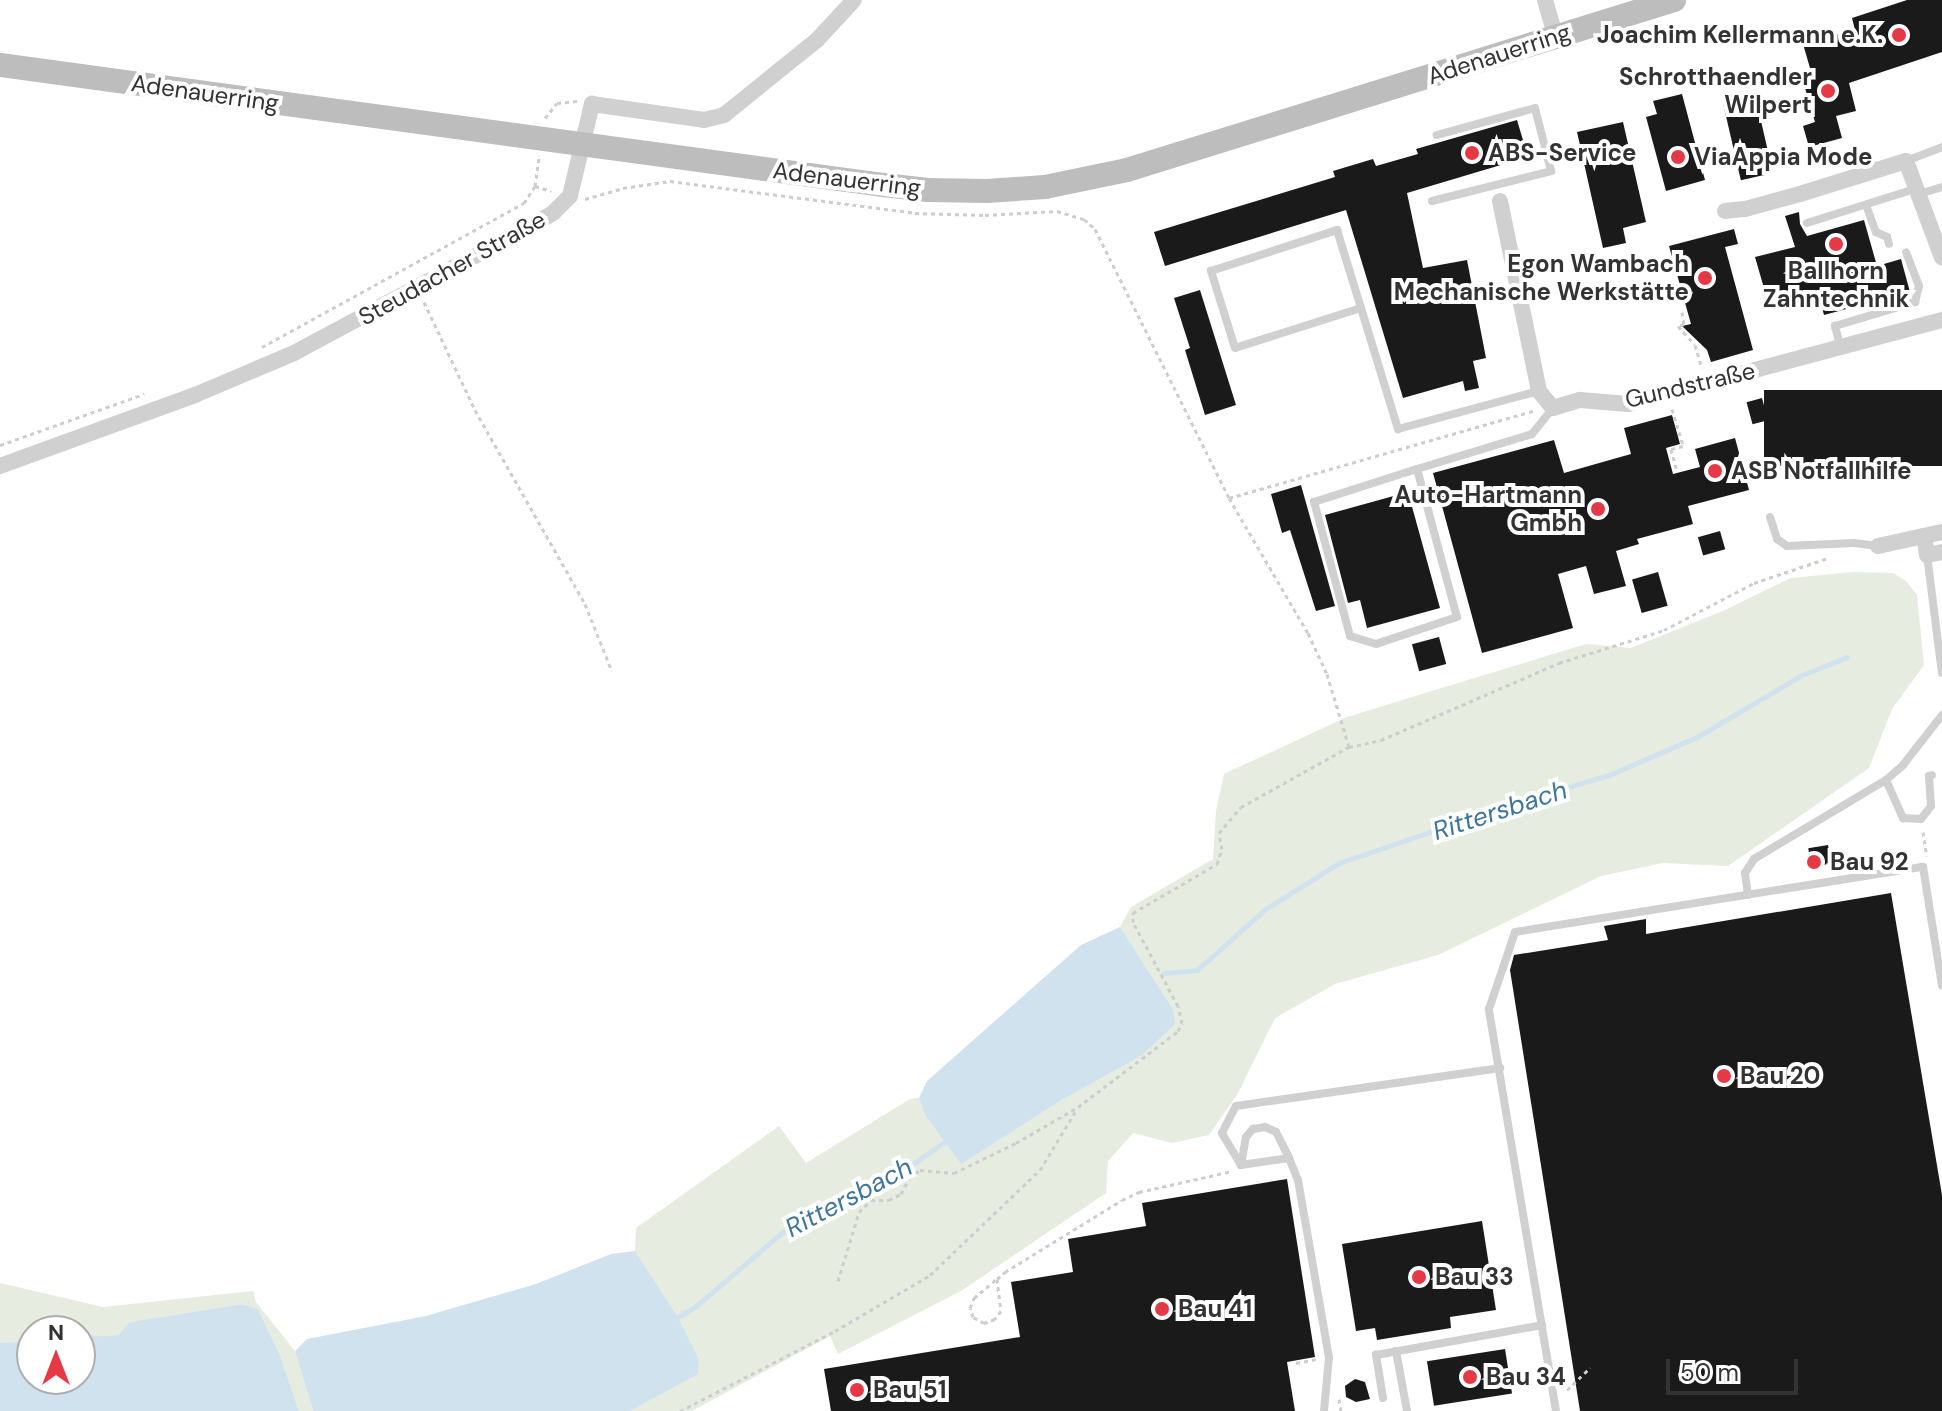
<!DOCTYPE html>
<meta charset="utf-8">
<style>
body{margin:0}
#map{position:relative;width:1942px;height:1411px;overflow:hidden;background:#fff;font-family:"DM Sans",sans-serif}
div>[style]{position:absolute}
.green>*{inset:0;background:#e6ecdf}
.water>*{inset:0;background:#cfe2ee}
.stream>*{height:5px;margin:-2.5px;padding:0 2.5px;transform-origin:2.5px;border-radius:2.5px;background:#cfe2ee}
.building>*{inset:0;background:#1a1a1a;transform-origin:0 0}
.path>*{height:3px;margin-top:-1.5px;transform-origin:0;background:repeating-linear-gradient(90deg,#cdcdcd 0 4px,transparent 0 8px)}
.lane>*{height:8px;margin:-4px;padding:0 4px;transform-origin:4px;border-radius:4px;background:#d0d0d0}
.street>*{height:16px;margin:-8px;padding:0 8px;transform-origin:8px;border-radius:8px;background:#d0d0d0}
.secondary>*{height:24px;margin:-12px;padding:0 12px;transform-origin:12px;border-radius:12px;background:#bdbdbd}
.dots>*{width:22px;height:22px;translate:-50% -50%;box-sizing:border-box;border:4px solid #fff;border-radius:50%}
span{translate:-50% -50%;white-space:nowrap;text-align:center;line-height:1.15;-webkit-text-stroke:8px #fff;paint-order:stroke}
.poi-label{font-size:24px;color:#333;font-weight:700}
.right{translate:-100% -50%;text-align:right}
.left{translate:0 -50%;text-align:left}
.street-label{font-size:24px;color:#333}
.water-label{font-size:26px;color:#3f7597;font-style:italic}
.north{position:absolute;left:16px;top:1315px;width:80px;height:80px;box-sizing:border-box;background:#fff;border:2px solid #adadad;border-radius:50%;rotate:0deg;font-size:22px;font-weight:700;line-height:32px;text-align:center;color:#333}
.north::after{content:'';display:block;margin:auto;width:28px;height:36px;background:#e63946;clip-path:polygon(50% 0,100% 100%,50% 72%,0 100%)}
.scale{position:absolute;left:1666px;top:1359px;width:132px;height:36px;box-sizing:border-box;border:4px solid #333;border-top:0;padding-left:10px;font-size:24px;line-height:28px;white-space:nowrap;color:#333;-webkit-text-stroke:6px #fff;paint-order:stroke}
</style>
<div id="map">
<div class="green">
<div style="clip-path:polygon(1853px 572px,1893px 573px,1906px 581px,1917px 595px,1924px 665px,1892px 709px,1869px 768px,1728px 866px,1663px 863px,1601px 876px,1438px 955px,1335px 984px,1275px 1018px,1237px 1095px,1209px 1135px,1172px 1143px,1133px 1133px,1108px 1161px,1106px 1193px,961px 1291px,838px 1354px,830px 1336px,692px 1411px,630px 1411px,698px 1373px,699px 1359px,678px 1317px,635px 1251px,636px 1228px,779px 1126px,806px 1163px,910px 1099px,919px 1098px,925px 1115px,961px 1163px,1060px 1101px,1141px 1056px,1173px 1009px,1120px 927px,1131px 907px,1213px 859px,1216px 811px,1224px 774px,1347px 717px,1586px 644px,1631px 648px,1725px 610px,1791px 578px)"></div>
<div style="clip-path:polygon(0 1283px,103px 1307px,253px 1291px,256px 1302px,295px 1351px,313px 1411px,299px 1411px,280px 1355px,258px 1309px,242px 1304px,131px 1322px,118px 1335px,80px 1337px,80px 1331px,32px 1331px,32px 1340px,0 1343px)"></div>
</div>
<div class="water">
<div style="clip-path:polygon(1120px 927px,1173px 1009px,1175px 1024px,1141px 1056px,1060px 1101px,961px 1164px,925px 1115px,919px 1098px,927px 1081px,1081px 945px)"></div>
<div style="clip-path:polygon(635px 1251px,678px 1317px,699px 1359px,698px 1374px,630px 1411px,313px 1411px,295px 1351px,307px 1339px,426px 1316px,536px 1284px,611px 1254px)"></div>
<div style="clip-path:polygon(242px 1304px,258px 1309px,280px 1355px,299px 1411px,0 1411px,0 1343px,32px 1340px,32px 1379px,80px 1379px,80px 1337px,118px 1335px,130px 1322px)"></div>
</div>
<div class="stream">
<div style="left:1164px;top:973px;width:33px;rotate:-5deg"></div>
<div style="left:1197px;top:970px;width:90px;rotate:-41.8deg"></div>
<div style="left:1264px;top:910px;width:89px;rotate:-32.1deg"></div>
<div style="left:1339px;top:863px;width:192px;rotate:-18.8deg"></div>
<div style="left:1521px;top:801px;width:92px;rotate:-16.5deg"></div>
<div style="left:1609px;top:775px;width:96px;rotate:-23.4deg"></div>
<div style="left:1697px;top:737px;width:122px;rotate:-30.6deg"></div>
<div style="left:1802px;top:675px;width:48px;rotate:-21.8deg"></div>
<div style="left:678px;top:1317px;width:21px;rotate:-31deg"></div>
<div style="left:696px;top:1306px;width:117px;rotate:-40.5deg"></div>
<div style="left:785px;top:1230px;width:85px;rotate:-29deg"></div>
<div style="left:859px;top:1189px;width:57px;rotate:-24.8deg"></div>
<div style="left:911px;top:1165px;width:42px;rotate:-34.4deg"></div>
</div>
<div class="building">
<div style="clip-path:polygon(1907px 0,1942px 0,1942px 52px,1849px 83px,1856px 111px,1836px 116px,1842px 138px,1809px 147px,1803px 126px,1815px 122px,1800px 71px,1810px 68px,1803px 44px,1855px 30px,1852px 18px)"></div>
<div style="clip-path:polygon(1682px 94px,1705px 180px,1666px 191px,1646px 117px,1657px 114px,1653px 101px)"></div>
<div style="left:1755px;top:95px;width:80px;height:33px;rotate:77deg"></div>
<div style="clip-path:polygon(1517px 120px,1528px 157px,1407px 193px,1423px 268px,1467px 260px,1486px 358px,1473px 361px,1479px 388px,1465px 391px,1463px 381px,1403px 398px,1346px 210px,1165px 266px,1154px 232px,1335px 177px,1333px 171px,1373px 159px,1376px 166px,1418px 154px,1416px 149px)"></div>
<div style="clip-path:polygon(1623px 122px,1646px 222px,1623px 228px,1626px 243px,1603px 248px,1577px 132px)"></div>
<div style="clip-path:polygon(1799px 212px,1800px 224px,1807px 236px,1864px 220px,1877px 266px,1901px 259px,1910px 292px,1824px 315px,1819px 296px,1770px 309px,1755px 257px,1795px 247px,1785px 216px)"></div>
<div style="clip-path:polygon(1734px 229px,1738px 244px,1725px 247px,1753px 350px,1711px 362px,1707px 350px,1682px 326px,1691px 324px,1669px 246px)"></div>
<div style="clip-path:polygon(1200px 290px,1236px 405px,1205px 415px,1185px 350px,1190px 348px,1174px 298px)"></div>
<div style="left:1942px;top:390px;width:76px;height:178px;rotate:90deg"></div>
<div style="left:1762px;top:398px;width:23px;height:16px;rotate:75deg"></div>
<div style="clip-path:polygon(1672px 415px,1680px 444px,1666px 448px,1673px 474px,1700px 467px,1695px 449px,1735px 438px,1749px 490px,1688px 506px,1693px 524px,1637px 539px,1639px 544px,1616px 551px,1626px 586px,1594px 594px,1586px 566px,1558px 574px,1573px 628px,1482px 653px,1433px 473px,1554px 440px,1564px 473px,1631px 454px,1624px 428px)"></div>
<div style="clip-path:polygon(1301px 485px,1335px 606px,1316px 611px,1290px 530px,1282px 533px,1271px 494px)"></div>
<div style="clip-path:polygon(1408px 492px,1440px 608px,1367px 628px,1360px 600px,1348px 603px,1325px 515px)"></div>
<div style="left:1720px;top:531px;width:19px;height:23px;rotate:74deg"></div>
<div style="left:1658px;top:572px;width:35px;height:27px;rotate:74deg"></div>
<div style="left:1439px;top:637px;width:28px;height:28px;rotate:75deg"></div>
<div style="left:1828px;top:845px;width:19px;height:20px;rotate:81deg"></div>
<div style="clip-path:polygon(1891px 893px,1942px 1195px,1942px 1411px,1580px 1411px,1510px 970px,1514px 955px,1608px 940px,1604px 926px,1646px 919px,1646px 934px)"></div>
<div style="clip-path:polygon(1287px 1179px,1315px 1357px,1287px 1362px,1295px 1411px,831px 1411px,824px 1369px,1020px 1337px,1011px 1282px,1073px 1272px,1068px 1239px,1146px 1226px,1142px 1203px)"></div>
<div style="clip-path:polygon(1482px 1221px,1496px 1310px,1450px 1317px,1451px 1328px,1377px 1340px,1375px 1328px,1356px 1331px,1342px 1244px)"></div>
<div style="left:1505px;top:1349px;width:45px;height:79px;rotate:81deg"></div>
<div style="clip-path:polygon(1355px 1379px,1365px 1382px,1370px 1399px,1356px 1402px,1346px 1397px,1345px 1386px)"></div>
</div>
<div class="path">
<div style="left:545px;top:118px;width:19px;rotate:-51deg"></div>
<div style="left:557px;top:103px;width:20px;rotate:-6deg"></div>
<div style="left:535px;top:186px;width:17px;rotate:17deg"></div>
<div style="left:585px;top:199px;width:40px;rotate:-16deg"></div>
<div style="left:623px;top:188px;width:48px;rotate:-8.5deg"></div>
<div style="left:670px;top:181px;width:247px;rotate:7.4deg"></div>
<div style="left:915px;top:213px;width:70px;rotate:1.6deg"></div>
<div style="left:985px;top:215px;width:72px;rotate:-3.2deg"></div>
<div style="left:1057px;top:211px;width:28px;rotate:17deg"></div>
<div style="left:1084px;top:219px;width:15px;rotate:42deg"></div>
<div style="left:1095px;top:229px;width:301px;rotate:63.5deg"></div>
<div style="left:1229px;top:498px;width:156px;rotate:59.7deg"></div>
<div style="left:1308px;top:633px;width:45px;rotate:65.1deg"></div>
<div style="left:1327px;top:674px;width:76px;rotate:73.2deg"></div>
<div style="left:424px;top:302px;width:119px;rotate:64.7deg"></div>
<div style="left:475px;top:410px;width:223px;rotate:60.4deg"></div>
<div style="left:585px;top:604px;width:72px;rotate:68.1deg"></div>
<div style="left:1682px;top:312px;width:12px;rotate:81deg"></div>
<div style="left:1684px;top:324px;width:6px;rotate:162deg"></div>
<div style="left:1678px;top:326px;width:25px;rotate:48deg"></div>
<div style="left:1695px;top:345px;width:24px;rotate:73deg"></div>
<div style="left:262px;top:347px;width:299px;rotate:-28.8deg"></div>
<div style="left:524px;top:203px;width:20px;rotate:-57deg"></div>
<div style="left:535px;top:186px;width:29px;rotate:-82deg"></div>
<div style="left:1672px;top:409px;width:39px;rotate:73deg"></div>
<div style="left:1683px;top:446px;width:12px;rotate:166deg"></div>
<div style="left:1671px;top:449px;width:20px;rotate:75deg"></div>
<div style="left:0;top:445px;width:153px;rotate:-19.5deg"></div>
<div style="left:1229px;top:498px;width:316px;rotate:-16deg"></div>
<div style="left:1923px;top:832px;width:24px;rotate:81deg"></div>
<div style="left:997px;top:1279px;width:32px;rotate:83deg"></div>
<div style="left:1001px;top:1311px;width:10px;rotate:127deg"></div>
<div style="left:995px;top:1319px;width:12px;rotate:160deg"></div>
<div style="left:984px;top:1323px;width:13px;rotate:-151deg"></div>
<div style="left:973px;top:1317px;width:9px;rotate:-108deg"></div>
<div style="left:970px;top:1308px;width:11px;rotate:-68deg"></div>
<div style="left:974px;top:1298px;width:30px;rotate:-40deg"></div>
<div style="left:997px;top:1279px;width:11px;rotate:-41deg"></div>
<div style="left:1005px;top:1272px;width:137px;rotate:-31.6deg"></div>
<div style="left:1122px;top:1200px;width:19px;rotate:-25deg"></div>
<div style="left:1139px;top:1192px;width:95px;rotate:-12.7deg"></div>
<div style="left:838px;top:1281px;width:72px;rotate:-73.1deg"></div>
<div style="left:859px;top:1212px;width:17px;rotate:-45deg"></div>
<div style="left:871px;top:1200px;width:18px"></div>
<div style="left:889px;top:1200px;width:13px;rotate:-27deg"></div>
<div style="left:901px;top:1194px;width:18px;rotate:-63deg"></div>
<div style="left:909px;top:1178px;width:14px;rotate:-36deg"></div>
<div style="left:920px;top:1170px;width:34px;rotate:5deg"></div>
<div style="left:954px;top:1173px;width:69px;rotate:-25.8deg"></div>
<div style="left:1016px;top:1143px;width:72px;rotate:-30.1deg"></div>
<div style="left:1078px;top:1107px;width:126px;rotate:-37.2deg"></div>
<div style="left:1178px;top:1031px;width:9px;rotate:-63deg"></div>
<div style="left:1182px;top:1023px;width:17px;rotate:-103deg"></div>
<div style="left:1178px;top:1006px;width:95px;rotate:-118.2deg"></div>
<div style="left:1133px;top:922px;width:9px;rotate:-90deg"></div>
<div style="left:1133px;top:913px;width:97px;rotate:-30.3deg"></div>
<div style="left:1217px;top:864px;width:16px;rotate:-72deg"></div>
<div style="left:1222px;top:849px;width:16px;rotate:-101deg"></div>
<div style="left:1219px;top:833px;width:34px;rotate:-50deg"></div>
<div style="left:1241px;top:807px;width:124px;rotate:-29.1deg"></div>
<div style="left:1349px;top:747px;width:33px;rotate:-12deg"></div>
<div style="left:1381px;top:740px;width:194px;rotate:-23.4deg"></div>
<div style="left:1559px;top:663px;width:110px;rotate:-17.4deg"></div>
<div style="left:1664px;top:630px;width:102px;rotate:-27.6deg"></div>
<div style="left:1754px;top:583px;width:78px;rotate:-18.7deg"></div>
<div style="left:1296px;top:1363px;width:20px;rotate:-11deg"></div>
<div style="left:1567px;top:1390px;width:32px;rotate:-44deg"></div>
<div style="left:1339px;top:1399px;width:12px;rotate:81deg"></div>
<div style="left:680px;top:1411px;width:174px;rotate:-27.3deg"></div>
<div style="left:835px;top:1331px;width:110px;rotate:-30.5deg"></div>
<div style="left:930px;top:1275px;width:152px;rotate:-43.7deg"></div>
<div style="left:1040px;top:1170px;width:71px;rotate:-58.8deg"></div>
</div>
<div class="lane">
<div style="left:1906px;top:161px;width:39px;rotate:-21deg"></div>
<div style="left:1919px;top:194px;width:24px;rotate:-17deg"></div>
<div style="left:1432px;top:201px;width:123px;rotate:-14.1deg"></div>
<div style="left:1551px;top:171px;width:65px;rotate:-104.3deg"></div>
<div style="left:1535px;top:108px;width:102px;rotate:164.6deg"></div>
<div style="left:1866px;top:205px;width:29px;rotate:70deg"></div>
<div style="left:1876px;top:232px;width:12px;rotate:24deg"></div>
<div style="left:1887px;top:237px;width:7px;rotate:74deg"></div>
<div style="left:1807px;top:223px;width:113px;rotate:-17.5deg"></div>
<div style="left:1361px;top:308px;width:132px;rotate:162.4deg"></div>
<div style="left:1235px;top:348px;width:81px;rotate:-107.3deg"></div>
<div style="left:1211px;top:271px;width:133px;rotate:-18deg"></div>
<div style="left:1337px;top:230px;width:82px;rotate:72.9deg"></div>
<div style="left:1361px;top:308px;width:127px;rotate:73deg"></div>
<div style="left:1398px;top:429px;width:146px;rotate:-15.1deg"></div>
<div style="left:1840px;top:345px;width:20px;rotate:-105deg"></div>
<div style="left:1835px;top:326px;width:84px;rotate:-16.7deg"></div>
<div style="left:1915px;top:302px;width:16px;rotate:-76deg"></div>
<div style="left:1919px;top:286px;width:36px;rotate:-111deg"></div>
<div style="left:1417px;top:469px;width:153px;rotate:74.9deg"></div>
<div style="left:1457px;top:617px;width:85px;rotate:161.6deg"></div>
<div style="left:1376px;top:644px;width:27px;rotate:-163deg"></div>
<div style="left:1350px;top:636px;width:139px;rotate:-105deg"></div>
<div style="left:1314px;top:502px;width:108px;rotate:-17.8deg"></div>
<div style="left:1417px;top:469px;width:120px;rotate:-16.9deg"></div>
<div style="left:1532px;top:434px;width:33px;rotate:-51deg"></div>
<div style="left:1770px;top:517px;width:23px;rotate:72deg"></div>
<div style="left:1777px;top:539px;width:12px;rotate:35deg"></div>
<div style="left:1787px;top:546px;width:67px;rotate:-2.6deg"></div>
<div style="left:1854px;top:543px;width:24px;rotate:7deg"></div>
<div style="left:1927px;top:555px;width:119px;rotate:82.8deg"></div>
<div style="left:1886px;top:780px;width:42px;rotate:65.9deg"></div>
<div style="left:1903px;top:818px;width:18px;rotate:3deg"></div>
<div style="left:1921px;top:819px;width:16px;rotate:-52deg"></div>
<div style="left:1931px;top:806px;width:30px;rotate:-94deg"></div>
<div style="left:1929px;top:776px;width:3px;rotate:-18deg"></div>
<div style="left:1748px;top:895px;width:22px;rotate:-98deg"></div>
<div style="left:1745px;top:873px;width:17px;rotate:-57deg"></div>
<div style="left:1754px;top:859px;width:154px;rotate:-30.9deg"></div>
<div style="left:1886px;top:780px;width:23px;rotate:-41deg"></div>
<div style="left:1903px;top:765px;width:63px;rotate:-52deg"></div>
<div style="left:1289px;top:1158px;width:24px;rotate:68deg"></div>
<div style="left:1298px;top:1180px;width:180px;rotate:80.1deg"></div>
<div style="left:1329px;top:1357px;width:54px;rotate:95.3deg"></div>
<div style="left:1241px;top:1165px;width:28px;rotate:-80deg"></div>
<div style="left:1246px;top:1137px;width:11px;rotate:-49deg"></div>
<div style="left:1253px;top:1129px;width:12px;rotate:-9deg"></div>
<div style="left:1265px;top:1127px;width:12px;rotate:24deg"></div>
<div style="left:1276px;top:1132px;width:29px;rotate:63deg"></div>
<div style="left:1289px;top:1158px;width:49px;rotate:171.7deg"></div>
<div style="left:1241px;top:1165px;width:37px;rotate:-121deg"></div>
<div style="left:1222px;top:1133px;width:30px;rotate:-63deg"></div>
<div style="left:1236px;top:1106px;width:267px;rotate:-8.2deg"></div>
<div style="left:1396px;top:1351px;width:61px;rotate:79.6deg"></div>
<div style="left:1383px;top:1398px;width:44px;rotate:-99.2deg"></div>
<div style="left:1376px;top:1355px;width:169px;rotate:-10.2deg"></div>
<div style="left:1556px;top:1411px;width:408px;rotate:-99.5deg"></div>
<div style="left:1489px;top:1009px;width:81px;rotate:-71.3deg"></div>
<div style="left:1515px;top:932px;width:413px;rotate:-9.1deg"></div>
<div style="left:1923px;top:867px;width:120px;rotate:80.9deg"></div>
</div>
<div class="street">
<div style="left:1545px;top:0;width:36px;rotate:74deg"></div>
<div style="left:1500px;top:201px;width:194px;rotate:78.4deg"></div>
<div style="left:1539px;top:391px;width:22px;rotate:51deg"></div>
<div style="left:1553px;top:408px;width:28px;rotate:-17deg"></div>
<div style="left:1580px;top:400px;width:48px;rotate:4.8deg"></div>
<div style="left:1628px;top:404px;width:325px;rotate:-15deg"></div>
<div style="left:1725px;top:211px;width:20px;rotate:-6deg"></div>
<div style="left:1745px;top:209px;width:57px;rotate:-15.3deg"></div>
<div style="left:1800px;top:194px;width:111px;rotate:-17.3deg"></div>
<div style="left:1906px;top:161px;width:103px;rotate:69.6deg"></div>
<div style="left:0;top:466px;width:208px;rotate:-20deg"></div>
<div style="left:195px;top:395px;width:108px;rotate:-23deg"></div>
<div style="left:294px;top:353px;width:271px;rotate:-28.2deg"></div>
<div style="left:533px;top:225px;width:23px;rotate:-31deg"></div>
<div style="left:553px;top:213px;width:24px;rotate:-45deg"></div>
<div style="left:570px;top:196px;width:95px;rotate:-76.6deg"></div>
<div style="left:592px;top:104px;width:113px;rotate:8.1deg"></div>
<div style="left:704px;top:120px;width:21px;rotate:-14deg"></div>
<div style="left:724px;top:115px;width:119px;rotate:-38.9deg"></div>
<div style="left:817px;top:40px;width:54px;rotate:-47.2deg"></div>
<div style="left:1924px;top:536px;width:19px;rotate:81deg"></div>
<div style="left:1927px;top:555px;width:15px;rotate:-11deg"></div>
<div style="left:1878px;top:546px;width:66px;rotate:-12.3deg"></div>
</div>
<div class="secondary">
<div style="left:0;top:65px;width:883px;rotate:7.74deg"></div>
<div style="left:875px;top:184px;width:53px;rotate:6.5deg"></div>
<div style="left:928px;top:190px;width:59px;rotate:1deg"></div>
<div style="left:987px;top:191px;width:58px;rotate:-3.9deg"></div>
<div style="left:1045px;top:187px;width:84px;rotate:-11.7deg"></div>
<div style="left:1127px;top:170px;width:573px;rotate:-17.26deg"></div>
</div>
<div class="dots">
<div style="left:1899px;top:35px;background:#e63946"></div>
<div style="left:1828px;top:91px;background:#e63946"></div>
<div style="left:1472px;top:153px;background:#e63946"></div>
<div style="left:1678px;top:157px;background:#e63946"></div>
<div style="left:1836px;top:244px;background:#e63946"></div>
<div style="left:1705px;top:278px;background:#e63946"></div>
<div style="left:1715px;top:471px;background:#e63946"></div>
<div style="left:1598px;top:509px;background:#e63946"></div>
<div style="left:1814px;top:862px;background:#e63946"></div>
<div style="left:1724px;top:1076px;background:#e63946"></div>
<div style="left:1419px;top:1277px;background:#e63946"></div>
<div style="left:1162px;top:1309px;background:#e63946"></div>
<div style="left:1470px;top:1377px;background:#e63946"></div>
<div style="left:857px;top:1390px;background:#e63946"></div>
</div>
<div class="poi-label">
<span class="right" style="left:1883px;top:35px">Joachim Kellermann e.K.</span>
<span class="right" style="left:1812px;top:91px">Schrotthaendler<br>Wilpert</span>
<span class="left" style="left:1488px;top:153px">ABS-Service</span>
<span class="left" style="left:1694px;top:157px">ViaAppia Mode</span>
<span class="right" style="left:1689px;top:278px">Egon Wambach<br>Mechanische Werkstätte</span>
<span style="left:1836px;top:285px">Ballhorn<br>Zahntechnik</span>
<span class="left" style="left:1731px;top:471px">ASB Notfallhilfe</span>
<span class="right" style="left:1582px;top:509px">Auto-Hartmann<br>Gmbh</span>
<span class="left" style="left:1830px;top:862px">Bau 92</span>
<span class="left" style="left:1740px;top:1076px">Bau 20</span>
<span class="left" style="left:1435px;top:1277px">Bau 33</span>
<span class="left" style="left:1178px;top:1309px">Bau 41</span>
<span class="left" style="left:1486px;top:1377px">Bau 34</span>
<span class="left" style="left:873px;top:1390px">Bau 51</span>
</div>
<div class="street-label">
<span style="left:1499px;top:54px;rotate:-18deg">Adenauerring</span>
<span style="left:205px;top:93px;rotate:8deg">Adenauerring</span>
<span style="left:847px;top:179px;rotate:7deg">Adenauerring</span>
<span style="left:452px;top:268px;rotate:-29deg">Steudacher Straße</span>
<span style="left:1690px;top:385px;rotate:-13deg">Gundstraße</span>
</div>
<div class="water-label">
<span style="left:1500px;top:811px;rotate:-18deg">Rittersbach</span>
<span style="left:849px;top:1198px;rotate:-28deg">Rittersbach</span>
</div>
<div class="north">N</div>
<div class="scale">50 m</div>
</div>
